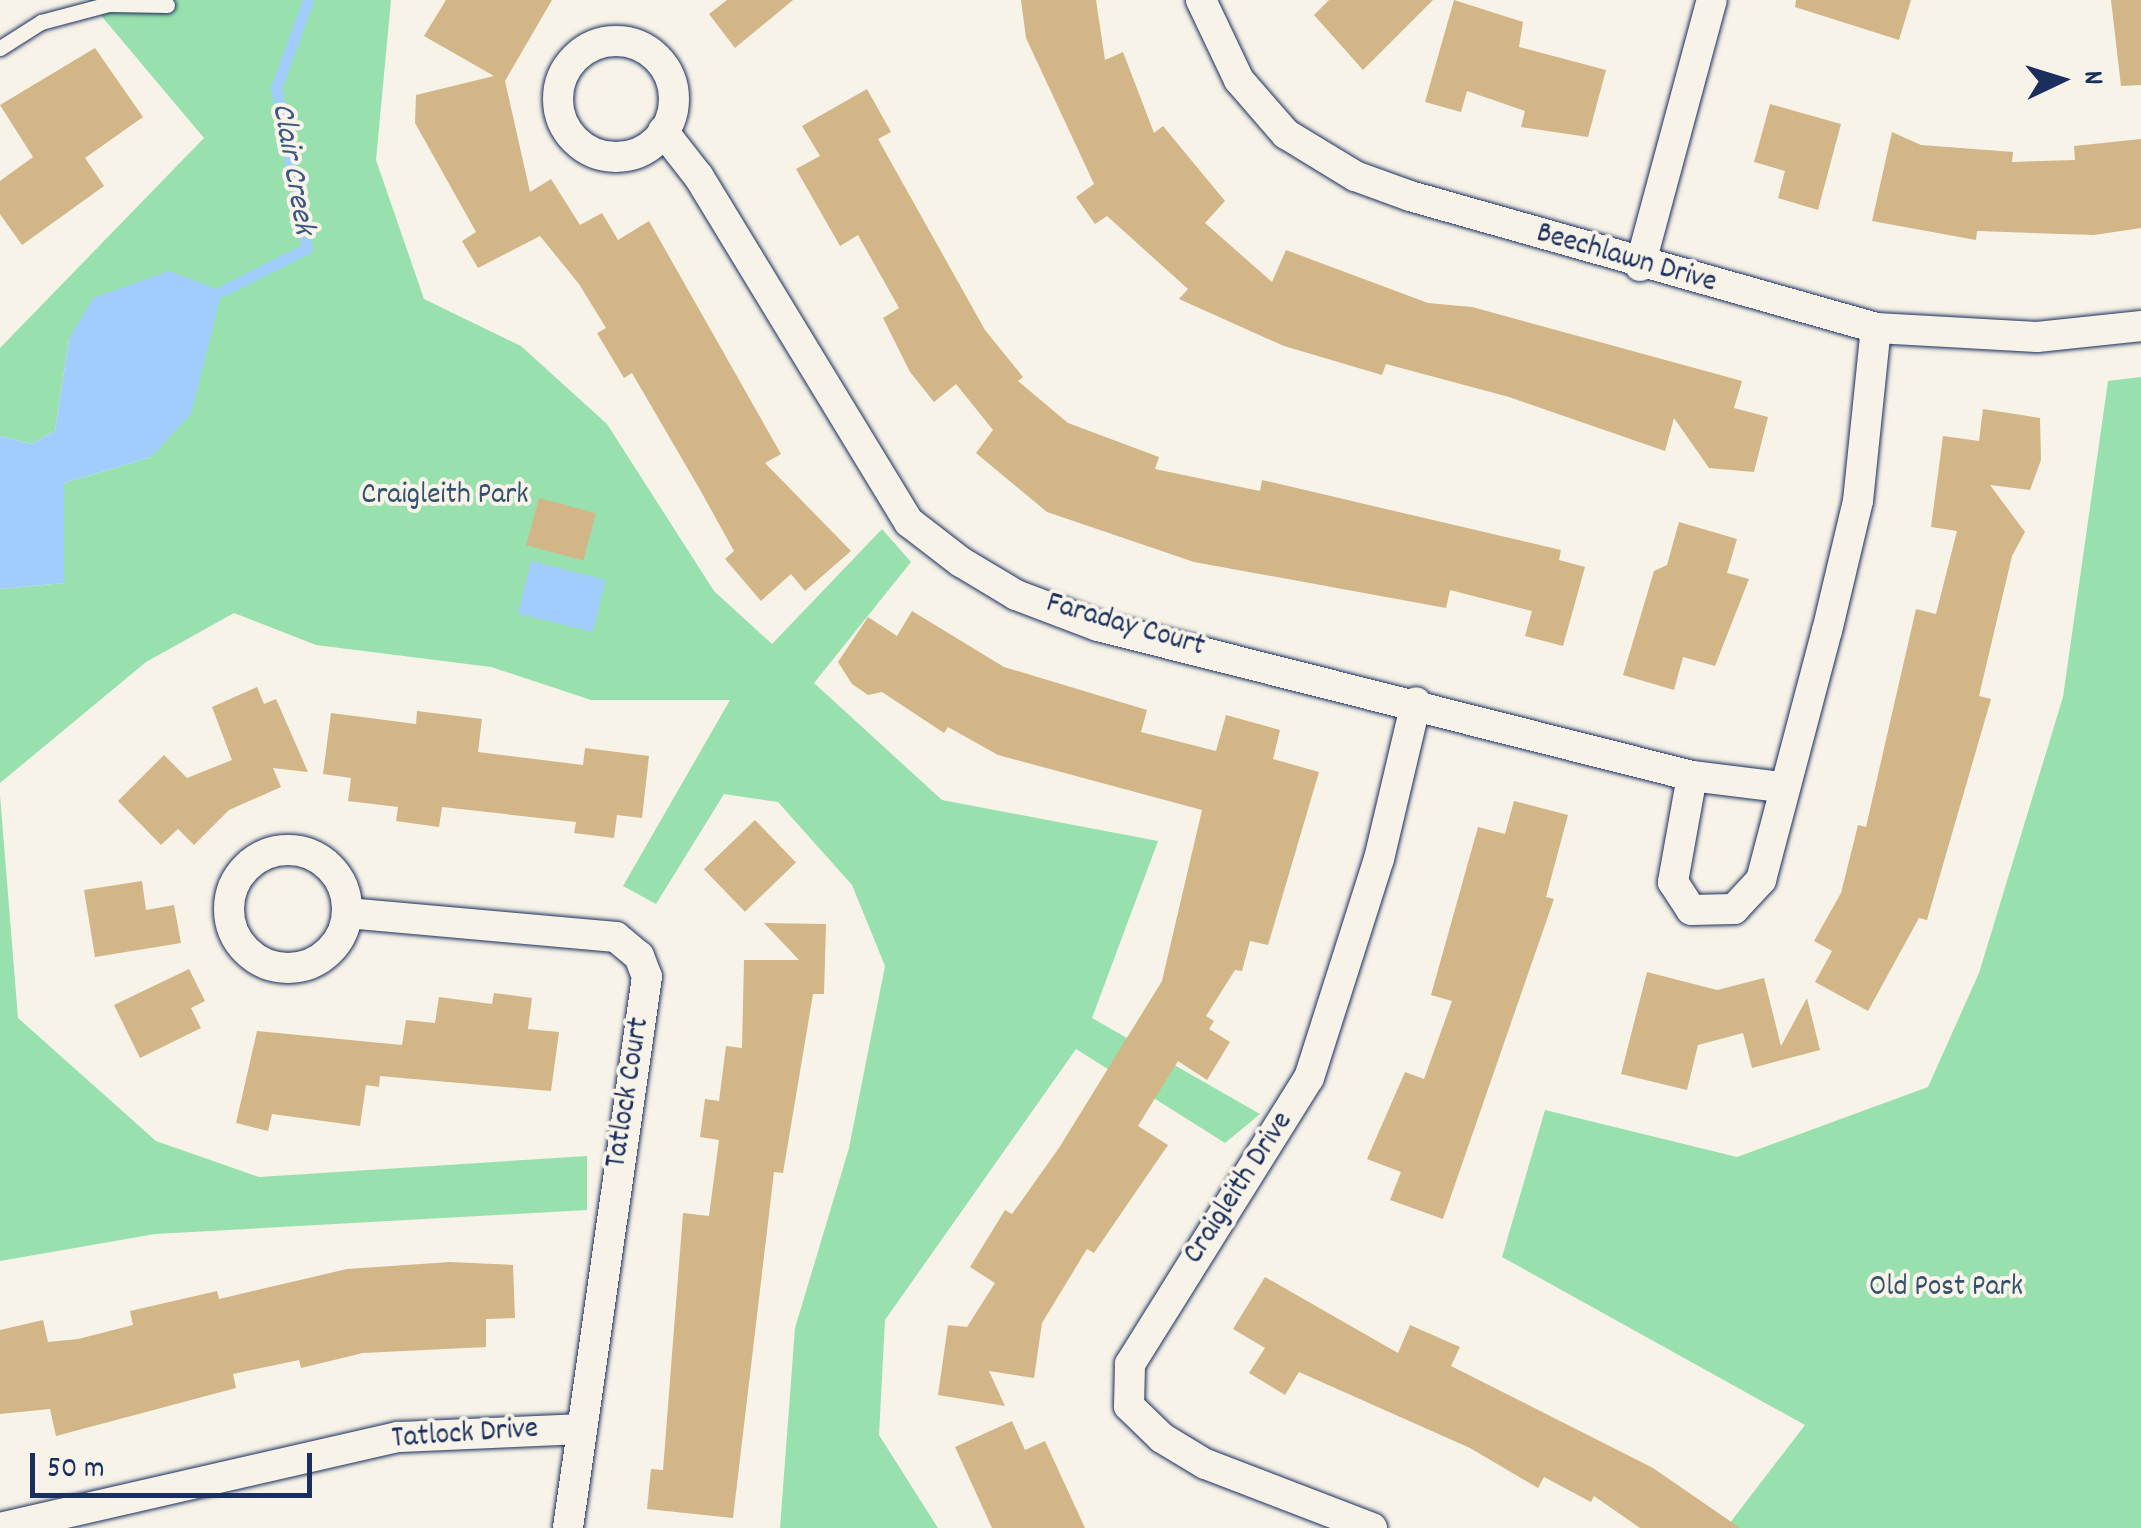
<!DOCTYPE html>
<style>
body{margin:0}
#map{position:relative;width:2141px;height:1528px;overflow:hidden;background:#f7f3e8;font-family:Dekko,sans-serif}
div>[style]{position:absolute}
.green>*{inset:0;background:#98e0ae}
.water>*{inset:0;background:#a0cdfb;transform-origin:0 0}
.stream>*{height:11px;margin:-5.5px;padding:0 5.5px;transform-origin:5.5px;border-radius:5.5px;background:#a0cdfb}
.building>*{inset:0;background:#d2b687;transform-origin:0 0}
.roads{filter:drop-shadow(0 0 2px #1b2f5e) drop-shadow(0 0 2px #1b2f5e)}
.lane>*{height:15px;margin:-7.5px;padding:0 7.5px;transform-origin:7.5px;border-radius:7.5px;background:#f7f3e8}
.street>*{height:30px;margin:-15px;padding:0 15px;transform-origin:15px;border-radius:15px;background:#f7f3e8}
.street>.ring{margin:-15px;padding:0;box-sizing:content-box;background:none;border:30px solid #f7f3e8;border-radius:50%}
span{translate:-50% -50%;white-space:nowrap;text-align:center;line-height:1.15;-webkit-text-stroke:8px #f7f3e8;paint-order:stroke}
.street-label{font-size:30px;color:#1b2f5e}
.park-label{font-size:30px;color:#34526e}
.water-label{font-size:32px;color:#3c5685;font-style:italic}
.north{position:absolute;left:2011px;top:30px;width:100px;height:100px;-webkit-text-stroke:8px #f7f3e8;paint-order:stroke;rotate:86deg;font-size:28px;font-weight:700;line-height:40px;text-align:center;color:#1b2f5e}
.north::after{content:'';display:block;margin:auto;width:35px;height:45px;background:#1b2f5e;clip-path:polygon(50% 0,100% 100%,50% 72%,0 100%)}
.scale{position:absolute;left:30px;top:1453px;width:282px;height:45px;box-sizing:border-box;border:5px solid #1b2f5e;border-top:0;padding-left:12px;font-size:30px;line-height:35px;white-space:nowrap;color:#1b2f5e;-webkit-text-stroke:8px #f7f3e8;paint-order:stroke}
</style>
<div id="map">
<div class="green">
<div style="clip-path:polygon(88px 0,391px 0,376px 160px,424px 299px,521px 346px,607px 424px,714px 591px,772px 644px,882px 529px,911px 562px,814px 683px,942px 800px,1158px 841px,1092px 1018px,1260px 1114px,1225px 1143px,1076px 1049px,885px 1320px,879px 1435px,938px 1528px,780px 1528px,795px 1328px,849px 1148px,885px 966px,852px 885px,778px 802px,724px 794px,656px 904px,623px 886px,730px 700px,591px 700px,491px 667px,316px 645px,234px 613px,146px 662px,0 783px,0 589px,64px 583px,64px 483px,151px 457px,69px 339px,55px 431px,31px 444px,0 436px,0 348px,204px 138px)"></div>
<div style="clip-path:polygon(2141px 377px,2141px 1528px,1726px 1528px,1805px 1425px,1502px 1257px,1545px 1110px,1737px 1157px,1928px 1087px,1979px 973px,2063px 697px,2108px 381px)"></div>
<div style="clip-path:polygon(0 795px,18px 1018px,156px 1141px,259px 1177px,587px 1156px,587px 1210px,155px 1234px,0 1261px)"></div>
</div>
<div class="water">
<div style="clip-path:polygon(169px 271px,222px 291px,191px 414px,151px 457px,64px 483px,64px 583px,0 589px,0 436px,31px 444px,55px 431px,69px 339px,93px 298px)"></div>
<div style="left:531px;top:561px;width:77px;height:54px;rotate:14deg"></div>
</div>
<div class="stream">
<div style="left:222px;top:291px;width:95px;rotate:-26.8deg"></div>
<div style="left:307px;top:248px;width:163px;rotate:-101deg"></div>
<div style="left:276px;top:88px;width:94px;rotate:-70deg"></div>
</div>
<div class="building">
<div style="clip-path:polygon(446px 0,552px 0,505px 81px,530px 192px,551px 179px,580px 225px,602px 213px,618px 240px,649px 221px,781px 454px,765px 463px,851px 551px,805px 591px,791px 574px,761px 601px,725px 559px,734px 551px,699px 488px,632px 373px,624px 378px,597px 333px,606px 328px,579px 284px,540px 236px,478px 268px,462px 241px,476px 232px,415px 123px,416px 95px,494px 76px,424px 36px)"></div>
<div style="clip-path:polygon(727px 0,793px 0,735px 48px,709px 14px)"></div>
<div style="clip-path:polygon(1021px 0,1096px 0,1105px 60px,1123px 52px,1154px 133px,1163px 126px,1225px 201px,1205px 223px,1272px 282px,1286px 250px,1428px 303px,1472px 307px,1742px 381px,1734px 408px,1768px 417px,1754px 472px,1709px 468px,1674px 418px,1665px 451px,1509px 397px,1386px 364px,1382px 375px,1284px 346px,1179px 299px,1188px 289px,1107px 216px,1095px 224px,1076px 197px,1094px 184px,1026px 38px)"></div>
<div style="clip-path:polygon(1329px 0,1433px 0,1363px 70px,1314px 15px)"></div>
<div style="clip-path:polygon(1454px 0,1523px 22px,1519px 47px,1606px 70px,1588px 137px,1521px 127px,1525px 111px,1467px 91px,1461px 112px,1425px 102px)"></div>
<div style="clip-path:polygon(1796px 0,1911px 0,1899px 40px,1795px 7px)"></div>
<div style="clip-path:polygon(2111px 0,2141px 0,2141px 85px,2121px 86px)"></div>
<div style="clip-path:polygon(95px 48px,143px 117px,85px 158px,104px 186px,22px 245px,0 214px,0 181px,33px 157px,0 105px)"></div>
<div style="clip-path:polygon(867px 89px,891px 132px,878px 139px,985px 330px,1023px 377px,1018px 381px,1068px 423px,1159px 457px,1155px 469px,1260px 491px,1262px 480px,1561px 550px,1559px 560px,1585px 567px,1563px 646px,1525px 636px,1532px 611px,1450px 590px,1446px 608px,1194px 562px,1047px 512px,976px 453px,993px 430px,956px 384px,934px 402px,910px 372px,883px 318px,899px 308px,858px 235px,840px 246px,796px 169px,820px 156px,802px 126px)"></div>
<div style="clip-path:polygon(1770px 104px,1841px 124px,1818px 210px,1778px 198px,1785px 171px,1754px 162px)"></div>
<div style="clip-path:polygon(1892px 132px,1921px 145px,2013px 152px,2012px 162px,2075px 160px,2074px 146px,2141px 139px,2141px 228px,2094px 235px,1977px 231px,1976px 240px,1872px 221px)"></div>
<div style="clip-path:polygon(1983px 409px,2040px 418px,2041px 460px,2030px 490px,1990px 485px,2025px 532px,2012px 556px,1979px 696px,1991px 699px,1927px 920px,1919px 918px,1868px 1011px,1815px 982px,1832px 951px,1814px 941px,1841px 893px,1858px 825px,1866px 827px,1916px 609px,1936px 614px,1957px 531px,1931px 527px,1943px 436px,1979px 441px)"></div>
<div style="left:539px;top:498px;width:59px;height:49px;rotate:15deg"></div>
<div style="clip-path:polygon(1679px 522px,1737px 539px,1727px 573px,1749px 579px,1715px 666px,1683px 657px,1674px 690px,1623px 675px,1654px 571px,1667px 565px)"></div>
<div style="clip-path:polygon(912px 611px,1004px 667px,1147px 710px,1141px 732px,1216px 751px,1226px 715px,1280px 730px,1273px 759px,1319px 772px,1268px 945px,1250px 941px,1242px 971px,1235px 970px,1206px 1016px,1214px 1021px,1209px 1029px,1230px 1042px,1207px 1080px,1178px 1061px,1138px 1126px,1168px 1145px,1094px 1253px,1087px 1249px,1042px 1323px,1034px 1378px,989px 1371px,1005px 1406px,938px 1395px,948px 1325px,967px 1327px,995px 1283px,970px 1267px,1005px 1210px,1012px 1214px,1059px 1148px,1162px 981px,1202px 810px,998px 755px,948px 727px,944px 733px,882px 692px,868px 695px,852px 684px,838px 662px,868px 617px,897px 636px)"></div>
<div style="clip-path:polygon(257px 687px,264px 704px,276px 699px,308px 772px,273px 768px,281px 787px,229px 810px,194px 845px,178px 829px,161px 845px,118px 801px,164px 755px,187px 778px,232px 760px,212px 707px)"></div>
<div style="clip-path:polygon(417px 711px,482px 719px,478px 752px,583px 765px,585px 748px,649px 756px,642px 818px,617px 815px,614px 838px,574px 833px,576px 822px,442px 807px,439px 827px,396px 821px,398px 807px,348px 801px,351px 778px,323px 774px,331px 713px,416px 724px)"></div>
<div style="clip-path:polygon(1514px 801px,1568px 815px,1546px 897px,1554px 899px,1443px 1219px,1390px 1200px,1401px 1172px,1367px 1159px,1405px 1072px,1424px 1079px,1452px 1001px,1431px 995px,1478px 827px,1505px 834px)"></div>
<div style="left:755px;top:820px;width:59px;height:71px;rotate:46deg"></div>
<div style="clip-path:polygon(142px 881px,146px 910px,174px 905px,181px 943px,95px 957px,84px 890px)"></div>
<div style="clip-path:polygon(764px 923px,826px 924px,824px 994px,813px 994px,783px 1173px,774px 1172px,733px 1518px,647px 1509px,651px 1469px,663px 1470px,683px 1213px,709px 1216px,719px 1140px,700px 1137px,705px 1099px,719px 1101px,726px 1046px,742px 1048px,744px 960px,799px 960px)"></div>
<div style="clip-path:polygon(189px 969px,205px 1001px,191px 1008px,201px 1028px,140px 1058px,114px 1005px)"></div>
<div style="clip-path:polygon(1647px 972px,1717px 990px,1764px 978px,1781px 1046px,1807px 998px,1820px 1050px,1752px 1068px,1743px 1033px,1698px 1045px,1687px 1090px,1621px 1074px)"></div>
<div style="clip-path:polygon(494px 993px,532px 998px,528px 1029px,559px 1032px,551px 1091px,380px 1076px,379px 1087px,366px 1085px,360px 1126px,272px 1114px,268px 1131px,236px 1123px,257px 1031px,402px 1045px,406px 1020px,435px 1023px,439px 997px,492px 1004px)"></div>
<div style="clip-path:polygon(450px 1262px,513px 1265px,515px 1318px,486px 1319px,486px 1347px,363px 1353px,301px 1368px,299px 1360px,233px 1374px,236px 1388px,56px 1436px,50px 1409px,0 1414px,0 1330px,43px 1320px,48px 1342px,78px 1339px,133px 1325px,130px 1311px,217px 1291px,219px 1299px,347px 1269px)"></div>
<div style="clip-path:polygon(1265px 1277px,1398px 1353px,1410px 1325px,1460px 1347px,1451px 1366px,1653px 1468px,1740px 1528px,1640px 1528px,1594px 1496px,1591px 1502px,1544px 1477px,1538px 1488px,1470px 1448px,1299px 1372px,1285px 1395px,1249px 1373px,1265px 1348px,1233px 1329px)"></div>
<div style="clip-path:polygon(1012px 1421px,1025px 1450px,1045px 1441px,1085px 1528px,992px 1528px,955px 1447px)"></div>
</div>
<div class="roads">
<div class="lane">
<div style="left:0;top:48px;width:49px;rotate:-32.4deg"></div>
<div style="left:41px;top:22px;width:70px;rotate:-14.8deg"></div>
<div style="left:109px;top:4px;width:58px;rotate:1deg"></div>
</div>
<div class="street">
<div style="left:1201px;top:0;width:89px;rotate:64.6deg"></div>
<div style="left:1239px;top:80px;width:72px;rotate:49deg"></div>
<div style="left:1286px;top:134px;width:81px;rotate:31.3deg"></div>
<div style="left:1355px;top:176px;width:59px;rotate:20deg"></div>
<div style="left:1410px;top:196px;width:484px;rotate:15.8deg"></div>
<div style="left:1876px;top:328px;width:161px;rotate:3.2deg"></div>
<div style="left:2037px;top:337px;width:105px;rotate:-6deg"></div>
<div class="ring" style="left:558px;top:41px;width:86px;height:86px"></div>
<div style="left:663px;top:131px;width:58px;rotate:52deg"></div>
<div style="left:699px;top:177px;width:404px;rotate:58.7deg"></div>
<div style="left:909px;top:522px;width:66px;rotate:37.6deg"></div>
<div style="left:961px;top:562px;width:64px;rotate:31deg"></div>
<div style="left:1016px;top:595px;width:88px;rotate:20.7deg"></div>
<div style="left:1098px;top:626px;width:613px;rotate:14.17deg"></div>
<div style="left:1692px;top:776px;width:89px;rotate:7.1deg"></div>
<div style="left:1640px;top:266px;width:276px;rotate:-74.9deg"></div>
<div style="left:1692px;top:776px;width:108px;rotate:100.2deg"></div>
<div style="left:1673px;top:882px;width:33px;rotate:57deg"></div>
<div style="left:1691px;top:910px;width:43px;rotate:-1.3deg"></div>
<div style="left:1734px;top:909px;width:40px;rotate:-47deg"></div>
<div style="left:1761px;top:880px;width:258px;rotate:-75.2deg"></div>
<div style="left:1827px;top:631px;width:134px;rotate:-76.6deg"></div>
<div style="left:1858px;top:501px;width:174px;rotate:-84.1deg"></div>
<div class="ring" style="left:229px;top:850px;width:88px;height:88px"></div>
<div style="left:347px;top:913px;width:270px;rotate:5.1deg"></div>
<div style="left:616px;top:937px;width:30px;rotate:40deg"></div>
<div style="left:639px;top:956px;width:22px;rotate:69deg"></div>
<div style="left:647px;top:977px;width:557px;rotate:98.16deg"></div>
<div style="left:0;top:1528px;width:408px;rotate:-12.9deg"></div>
<div style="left:398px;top:1437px;width:181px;rotate:-2.5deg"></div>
<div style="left:1372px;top:1528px;width:179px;rotate:-159deg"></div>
<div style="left:1205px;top:1464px;width:50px;rotate:-148.8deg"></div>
<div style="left:1162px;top:1438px;width:46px;rotate:-135.9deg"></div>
<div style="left:1129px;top:1406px;width:42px;rotate:-88.6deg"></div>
<div style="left:1130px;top:1364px;width:337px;rotate:-58deg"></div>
<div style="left:1309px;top:1078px;width:230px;rotate:-72.3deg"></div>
<div style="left:1379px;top:859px;width:161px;rotate:-76.7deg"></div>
</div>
</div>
<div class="street-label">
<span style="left:1626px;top:260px;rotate:16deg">Beechlawn Drive</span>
<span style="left:1125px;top:627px;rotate:16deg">Faraday Court</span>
<span style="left:630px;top:1093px;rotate:-81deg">Tatlock Court</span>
<span style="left:1240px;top:1189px;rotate:-57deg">Craigleith Drive</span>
<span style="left:465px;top:1436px;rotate:-4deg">Tatlock Drive</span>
</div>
<div class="park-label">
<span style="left:445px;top:497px">Craigleith Park</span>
<span style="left:1946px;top:1289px">Old Post Park</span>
</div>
<div class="water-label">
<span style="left:291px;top:169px;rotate:80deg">Clair Creek</span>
</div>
<div class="north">N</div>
<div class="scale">50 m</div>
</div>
